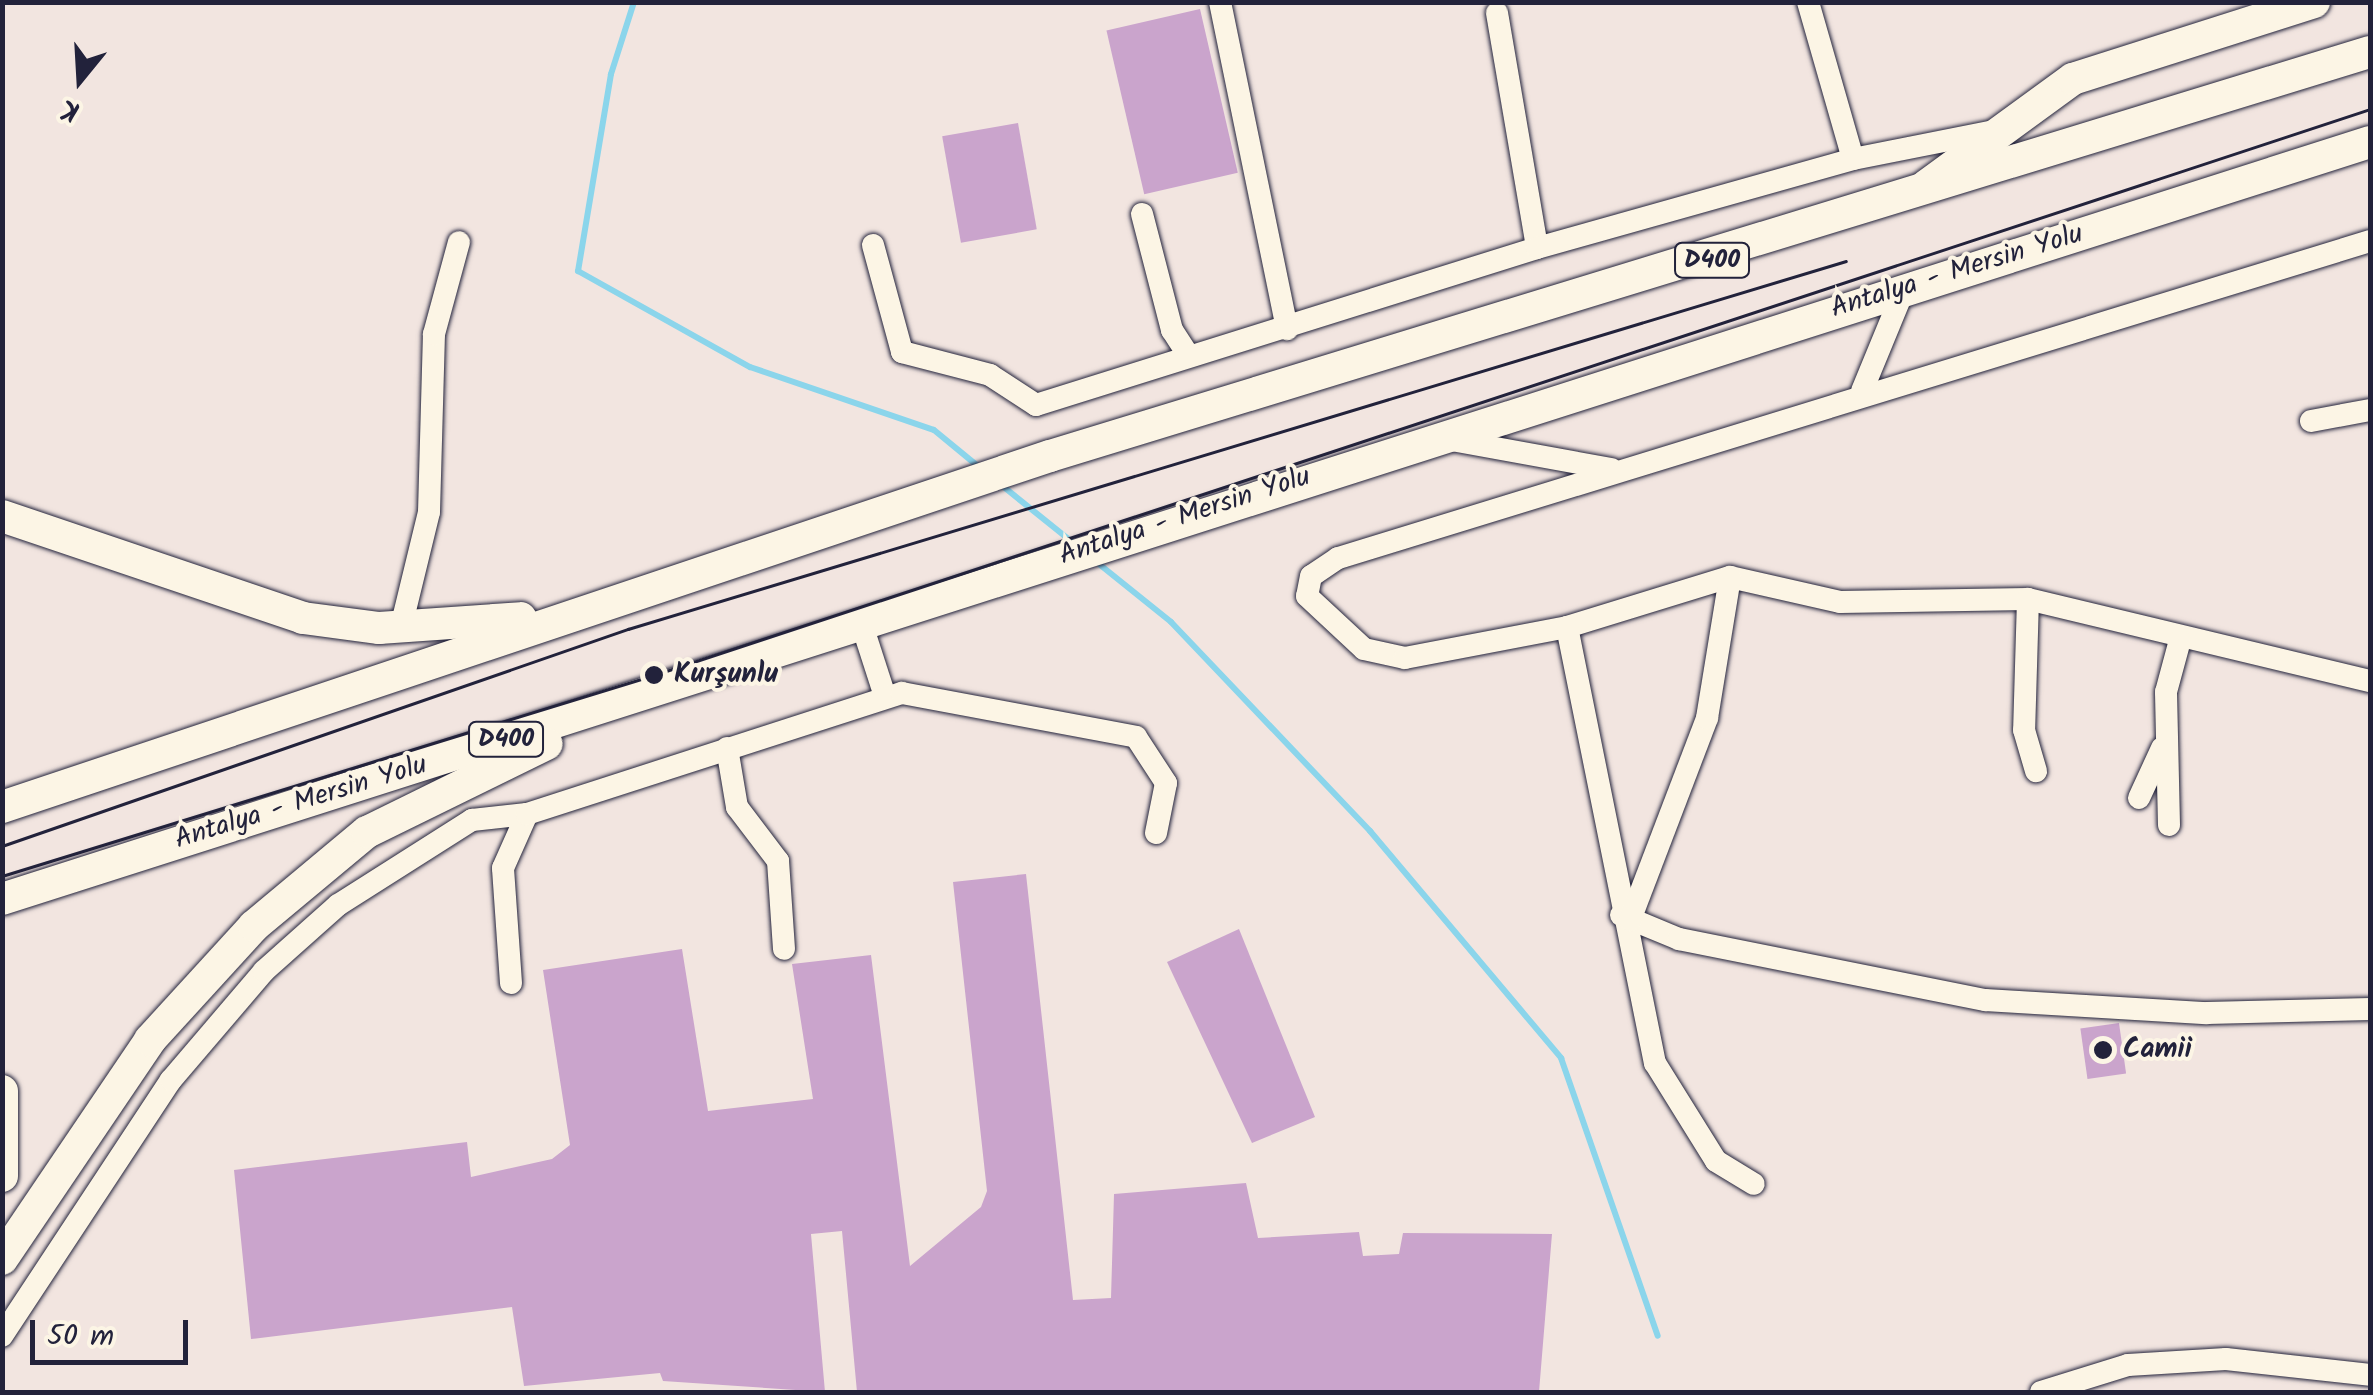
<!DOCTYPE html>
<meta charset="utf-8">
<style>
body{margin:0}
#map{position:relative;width:2373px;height:1395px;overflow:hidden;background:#f2e5e0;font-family:Kalam,sans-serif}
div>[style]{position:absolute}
.stream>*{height:6px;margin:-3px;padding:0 3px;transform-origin:3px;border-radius:3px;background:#8bd5eb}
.building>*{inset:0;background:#caa4cc;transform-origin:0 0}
.roads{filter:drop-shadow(0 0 2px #22223b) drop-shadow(0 0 2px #22223b)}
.minor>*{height:22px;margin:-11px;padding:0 11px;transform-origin:11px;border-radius:11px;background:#fcf5e5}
.highway>*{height:32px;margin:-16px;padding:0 16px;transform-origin:16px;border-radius:16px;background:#fcf5e5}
.tram>*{height:2.5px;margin:-1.25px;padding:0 1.25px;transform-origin:1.25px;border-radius:1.25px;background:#22223b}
.dots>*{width:28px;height:28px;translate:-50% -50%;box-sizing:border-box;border:5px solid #fcf5e5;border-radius:50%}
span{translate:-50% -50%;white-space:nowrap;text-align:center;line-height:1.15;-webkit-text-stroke:8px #fcf5e5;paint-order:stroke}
.shield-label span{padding:2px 8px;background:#fcf5e5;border:2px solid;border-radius:8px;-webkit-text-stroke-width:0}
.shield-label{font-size:25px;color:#22223b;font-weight:700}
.street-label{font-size:28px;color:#22223b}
.poi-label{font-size:28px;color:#22223b;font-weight:700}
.left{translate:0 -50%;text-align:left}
.frame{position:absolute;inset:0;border:5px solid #22223b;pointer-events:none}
.north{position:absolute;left:30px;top:30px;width:100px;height:100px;-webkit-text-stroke:8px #fcf5e5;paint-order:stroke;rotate:198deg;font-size:28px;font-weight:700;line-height:40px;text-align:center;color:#22223b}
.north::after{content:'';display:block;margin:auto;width:35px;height:45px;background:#22223b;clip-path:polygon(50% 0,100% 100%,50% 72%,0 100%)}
.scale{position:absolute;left:30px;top:1320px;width:158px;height:45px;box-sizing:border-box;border:5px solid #22223b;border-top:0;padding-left:12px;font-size:30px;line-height:35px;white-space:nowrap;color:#22223b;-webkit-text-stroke:8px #fcf5e5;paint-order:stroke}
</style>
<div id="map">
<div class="stream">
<div style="left:634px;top:2px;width:76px;rotate:107.7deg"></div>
<div style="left:611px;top:74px;width:200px;rotate:99.5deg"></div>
<div style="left:578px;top:271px;width:197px;rotate:29.2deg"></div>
<div style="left:750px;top:367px;width:194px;rotate:18.9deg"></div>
<div style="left:934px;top:430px;width:58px;rotate:39.4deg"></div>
<div style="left:1000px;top:484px;width:97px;rotate:38.8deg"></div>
<div style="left:1094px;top:560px;width:99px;rotate:38.8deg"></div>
<div style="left:1171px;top:622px;width:289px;rotate:46.4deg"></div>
<div style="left:1370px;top:831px;width:297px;rotate:49.9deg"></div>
<div style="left:1561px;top:1058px;width:294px;rotate:70.8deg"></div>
</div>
<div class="building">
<div style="left:1200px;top:9px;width:168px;height:96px;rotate:77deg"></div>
<div style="left:1018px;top:123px;width:108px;height:77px;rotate:80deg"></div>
<div style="clip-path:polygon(1026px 874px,1073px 1300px,1111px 1298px,1114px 1194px,1246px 1183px,1258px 1238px,1359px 1232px,1363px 1256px,1399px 1254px,1403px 1233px,1552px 1234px,1539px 1392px,857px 1392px,842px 1231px,811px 1234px,825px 1392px,663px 1381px,660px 1373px,524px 1386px,512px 1307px,251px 1339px,234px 1170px,467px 1142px,471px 1177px,552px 1159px,570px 1145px,543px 970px,682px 949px,708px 1111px,813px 1099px,792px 964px,871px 955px,910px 1266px,981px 1207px,987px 1191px,953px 882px)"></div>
<div style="clip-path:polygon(1239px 929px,1315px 1117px,1252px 1143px,1167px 962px)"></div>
<div style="left:2119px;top:1023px;width:51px;height:39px;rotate:82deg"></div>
</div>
<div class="roads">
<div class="minor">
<div style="left:1220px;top:2px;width:334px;rotate:78.4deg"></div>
<div style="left:1808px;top:2px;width:163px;rotate:74deg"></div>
<div style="left:1497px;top:13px;width:238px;rotate:80.3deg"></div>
<div style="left:1142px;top:214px;width:120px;rotate:75.5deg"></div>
<div style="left:1172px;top:330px;width:30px;rotate:57deg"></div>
<div style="left:2370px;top:241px;width:1080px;rotate:162.92deg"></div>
<div style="left:1338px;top:558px;width:32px;rotate:146deg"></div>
<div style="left:1311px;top:576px;width:20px;rotate:101deg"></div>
<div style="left:1307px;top:596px;width:78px;rotate:42.9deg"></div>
<div style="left:1364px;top:649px;width:42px;rotate:12.4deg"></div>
<div style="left:1405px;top:658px;width:165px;rotate:-10.8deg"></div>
<div style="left:1567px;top:627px;width:170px;rotate:-17.1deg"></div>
<div style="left:1730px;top:577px;width:113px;rotate:12.8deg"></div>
<div style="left:1840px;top:602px;width:188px;rotate:-0.9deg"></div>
<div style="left:2028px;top:599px;width:352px;rotate:13.5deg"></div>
<div style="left:873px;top:245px;width:111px;rotate:74.8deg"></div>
<div style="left:902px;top:352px;width:91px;rotate:14.6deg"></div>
<div style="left:990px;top:375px;width:55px;rotate:33.1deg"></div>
<div style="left:1036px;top:405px;width:525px;rotate:-17.4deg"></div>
<div style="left:1537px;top:248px;width:328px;rotate:-15.7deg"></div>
<div style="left:1853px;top:159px;width:144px;rotate:-11.2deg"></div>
<div style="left:1862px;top:391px;width:110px;rotate:-67.6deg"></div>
<div style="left:2311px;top:421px;width:60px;rotate:-10.6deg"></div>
<div style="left:1446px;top:439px;width:168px;rotate:10.3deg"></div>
<div style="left:2028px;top:599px;width:131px;rotate:91.7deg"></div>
<div style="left:2024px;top:730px;width:43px;rotate:73.7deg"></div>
<div style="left:862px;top:625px;width:75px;rotate:72.1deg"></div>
<div style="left:401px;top:627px;width:118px;rotate:-76.3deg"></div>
<div style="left:429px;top:512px;width:178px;rotate:-88.4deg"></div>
<div style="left:434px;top:334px;width:95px;rotate:-74.8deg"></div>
<div style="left:1567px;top:627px;width:445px;rotate:78.6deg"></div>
<div style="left:1655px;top:1063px;width:115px;rotate:58.1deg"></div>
<div style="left:1716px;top:1161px;width:44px;rotate:31.2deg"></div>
<div style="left:727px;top:748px;width:60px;rotate:80.4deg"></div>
<div style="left:737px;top:807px;width:68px;rotate:52.8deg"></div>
<div style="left:778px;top:861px;width:88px;rotate:86.1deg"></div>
<div style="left:2139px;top:798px;width:55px;rotate:-65.3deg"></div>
<div style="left:2169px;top:825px;width:133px;rotate:-91.3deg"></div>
<div style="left:2166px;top:692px;width:54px;rotate:-74.9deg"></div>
<div style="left:1621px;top:915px;width:63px;rotate:22.5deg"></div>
<div style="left:1679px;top:939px;width:312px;rotate:11.3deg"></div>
<div style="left:1985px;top:1000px;width:222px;rotate:3.4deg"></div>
<div style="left:2207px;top:1013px;width:163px;rotate:-1.4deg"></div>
<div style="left:1630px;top:920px;width:216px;rotate:-69.1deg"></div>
<div style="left:1707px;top:718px;width:143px;rotate:-80.7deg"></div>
<div style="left:511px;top:983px;width:115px;rotate:-94deg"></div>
<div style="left:503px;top:868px;width:59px;rotate:-66deg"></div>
<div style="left:2px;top:1336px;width:307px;rotate:-56.6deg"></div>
<div style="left:171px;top:1080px;width:143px;rotate:-49.5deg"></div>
<div style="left:264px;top:971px;width:99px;rotate:-41.7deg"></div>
<div style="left:338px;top:905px;width:159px;rotate:-32.4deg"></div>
<div style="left:472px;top:820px;width:55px;rotate:-6.2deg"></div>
<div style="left:527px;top:814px;width:394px;rotate:-17.9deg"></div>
<div style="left:902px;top:693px;width:238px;rotate:10.6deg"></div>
<div style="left:1136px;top:737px;width:55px;rotate:56.9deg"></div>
<div style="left:1166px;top:783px;width:51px;rotate:101.3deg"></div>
<div style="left:2041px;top:1392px;width:91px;rotate:-17.2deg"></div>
<div style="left:2128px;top:1365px;width:98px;rotate:-3.5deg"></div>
<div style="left:2226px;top:1359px;width:145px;rotate:6.3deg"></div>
</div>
<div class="highway">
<div style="left:1926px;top:186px;width:182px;rotate:-36.1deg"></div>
<div style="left:2073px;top:79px;width:253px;rotate:-17.7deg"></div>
<div style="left:2px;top:516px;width:318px;rotate:18.7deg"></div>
<div style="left:303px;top:618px;width:77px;rotate:7.5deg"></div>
<div style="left:379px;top:628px;width:142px;rotate:-4deg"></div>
<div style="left:2px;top:807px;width:1105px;rotate:-18.52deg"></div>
<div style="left:1050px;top:456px;width:1380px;rotate:-17.02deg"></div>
<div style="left:2px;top:899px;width:2486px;rotate:-17.73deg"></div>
<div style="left:2px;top:1091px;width:85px;rotate:90deg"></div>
<div style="left:2px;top:1259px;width:264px;rotate:-55.9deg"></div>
<div style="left:150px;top:1040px;width:154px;rotate:-47.6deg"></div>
<div style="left:254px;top:926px;width:147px;rotate:-39.8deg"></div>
<div style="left:367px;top:832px;width:200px;rotate:-26.1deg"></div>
</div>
</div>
<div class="tram">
<div style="left:2px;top:846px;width:663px;rotate:-19.12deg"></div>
<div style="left:628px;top:629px;width:1272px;rotate:-16.81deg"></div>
<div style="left:2px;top:876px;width:682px;rotate:-17.13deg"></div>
<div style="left:654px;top:675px;width:1807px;rotate:-18.25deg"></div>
</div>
<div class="dots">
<div style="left:654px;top:675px;background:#22223b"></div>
<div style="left:2103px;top:1050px;background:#22223b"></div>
</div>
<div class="shield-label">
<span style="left:1712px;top:260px">D400</span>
<span style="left:506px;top:739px">D400</span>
</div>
<div class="street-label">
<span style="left:1957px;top:272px;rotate:-17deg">Antalya - Mersin Yolu</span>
<span style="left:1185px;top:517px;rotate:-18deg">Antalya - Mersin Yolu</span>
<span style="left:301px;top:803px;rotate:-17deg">Antalya - Mersin Yolu</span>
</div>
<div class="poi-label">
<span class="left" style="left:674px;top:675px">Kurşunlu</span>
<span class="left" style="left:2123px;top:1050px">Camii</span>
</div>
<div class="frame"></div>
<div class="north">K</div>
<div class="scale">50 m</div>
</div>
